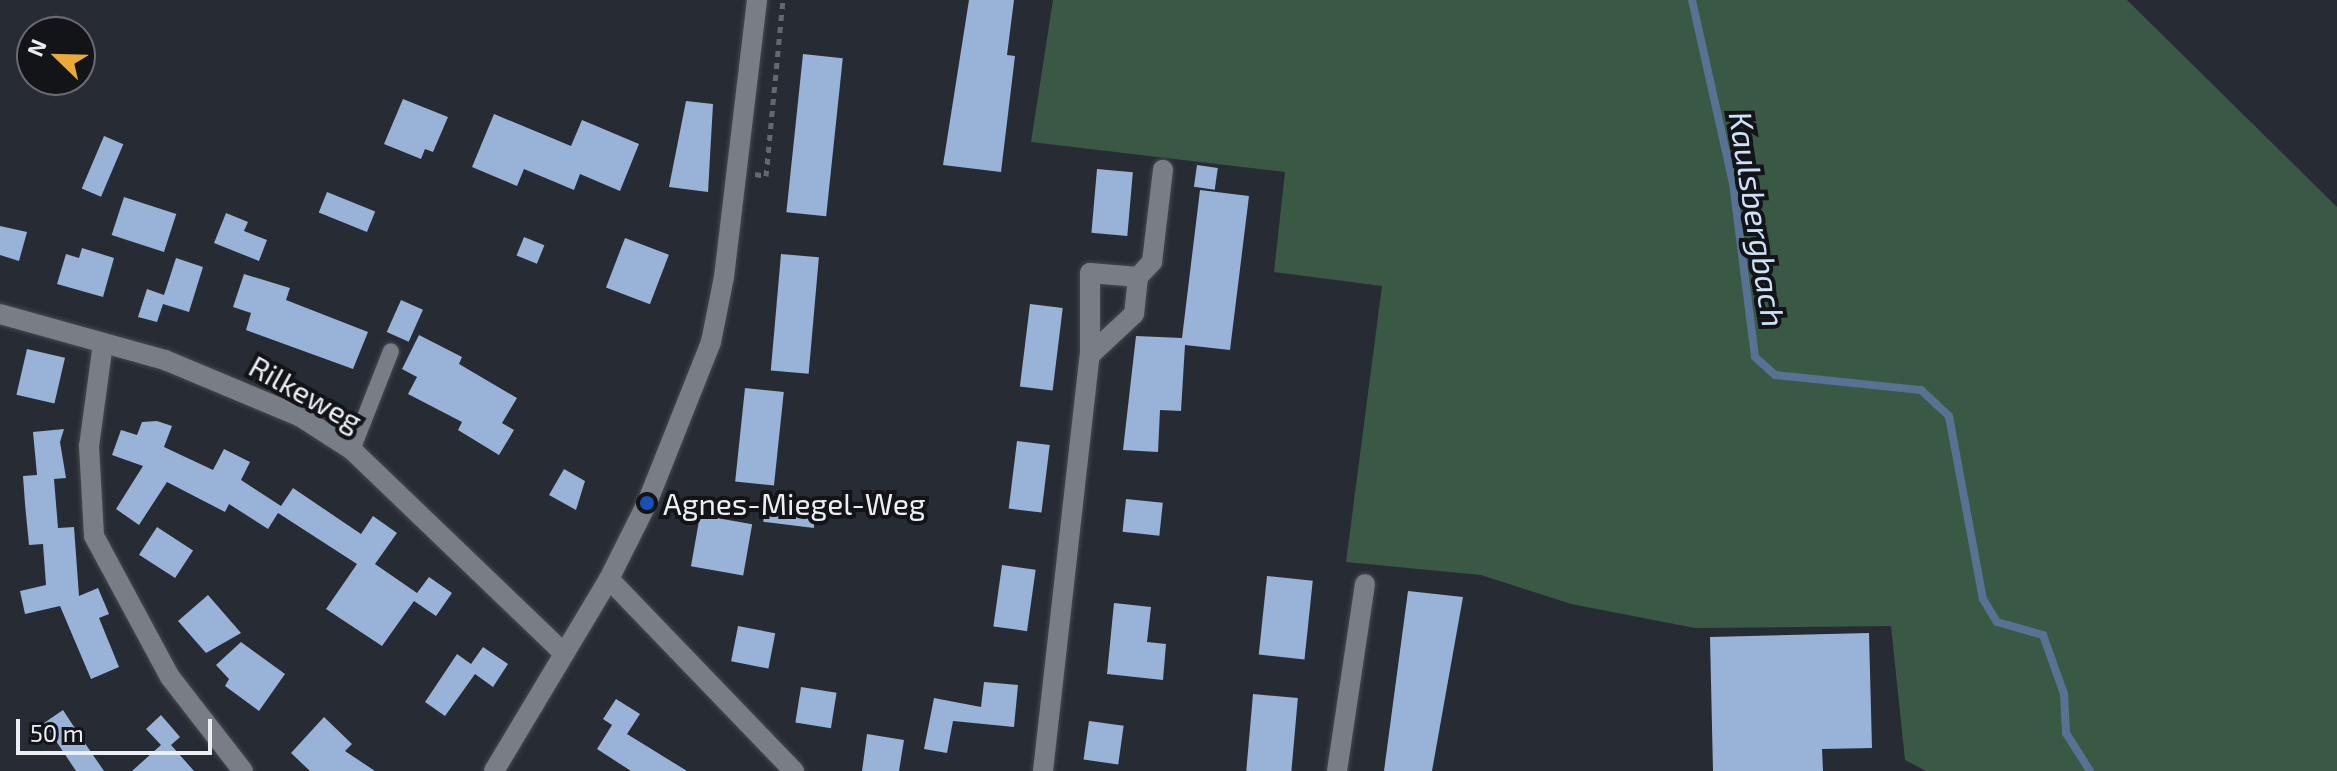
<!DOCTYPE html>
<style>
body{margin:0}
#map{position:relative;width:2337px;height:771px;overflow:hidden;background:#272c34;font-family:"Exo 2",sans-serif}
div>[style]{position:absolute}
.green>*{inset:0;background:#3a5944}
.stream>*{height:8px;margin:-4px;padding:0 4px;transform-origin:4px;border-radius:4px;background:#577293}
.building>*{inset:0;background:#99b2d8;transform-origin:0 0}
.path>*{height:5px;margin-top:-2.5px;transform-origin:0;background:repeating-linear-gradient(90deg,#646870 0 6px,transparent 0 12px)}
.roads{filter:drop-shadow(0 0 2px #45484f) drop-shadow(0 0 2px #45484f)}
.service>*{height:16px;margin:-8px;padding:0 8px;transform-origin:8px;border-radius:8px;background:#787d86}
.minor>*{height:20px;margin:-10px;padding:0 10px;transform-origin:10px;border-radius:10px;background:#787d86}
.dots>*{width:22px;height:22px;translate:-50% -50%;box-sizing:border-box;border:4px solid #121418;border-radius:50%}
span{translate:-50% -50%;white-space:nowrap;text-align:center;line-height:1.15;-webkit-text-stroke:8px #121418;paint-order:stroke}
.street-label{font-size:30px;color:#ebeef3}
.poi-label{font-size:30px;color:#ebeef3}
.left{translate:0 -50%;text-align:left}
.water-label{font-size:32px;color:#cfe1f8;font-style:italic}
.north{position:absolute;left:16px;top:16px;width:80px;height:80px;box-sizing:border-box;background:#121418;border:2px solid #696b70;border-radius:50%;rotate:293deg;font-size:22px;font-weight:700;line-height:32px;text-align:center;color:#ebeef3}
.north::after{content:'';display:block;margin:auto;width:28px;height:36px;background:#eaaa38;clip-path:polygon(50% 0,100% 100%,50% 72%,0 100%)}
.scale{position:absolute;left:16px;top:719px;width:196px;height:36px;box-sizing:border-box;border:4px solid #ebeef3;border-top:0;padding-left:10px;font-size:24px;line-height:28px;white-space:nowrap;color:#ebeef3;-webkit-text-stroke:6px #121418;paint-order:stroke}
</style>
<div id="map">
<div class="green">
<div style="clip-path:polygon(1053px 0,2127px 0,2337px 207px,2337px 771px,1926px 771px,1905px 760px,1891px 626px,1695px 628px,1571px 604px,1481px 575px,1346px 562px,1382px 286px,1274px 272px,1285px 172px,1031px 142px)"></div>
</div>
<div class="stream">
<div style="left:1692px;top:0;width:188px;rotate:77.4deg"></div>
<div style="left:1733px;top:183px;width:175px;rotate:82.8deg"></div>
<div style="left:1755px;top:357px;width:27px;rotate:42deg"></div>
<div style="left:1775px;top:375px;width:147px;rotate:5.9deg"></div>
<div style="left:1921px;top:390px;width:38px;rotate:43deg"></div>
<div style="left:1949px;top:416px;width:186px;rotate:79.5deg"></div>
<div style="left:1983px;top:599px;width:27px;rotate:59deg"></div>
<div style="left:1997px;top:622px;width:48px;rotate:15.8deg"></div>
<div style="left:2043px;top:635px;width:63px;rotate:70.4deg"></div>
<div style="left:2064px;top:694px;width:39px;rotate:87deg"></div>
<div style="left:2066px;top:733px;width:45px;rotate:57.7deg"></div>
</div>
<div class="building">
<div style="clip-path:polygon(969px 0,1014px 0,1007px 55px,1015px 56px,1001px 172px,943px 165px)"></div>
<div style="left:803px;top:54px;width:40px;height:159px;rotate:6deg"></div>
<div style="clip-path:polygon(403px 99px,448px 117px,433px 152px,425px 149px,421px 159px,384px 144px)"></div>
<div style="clip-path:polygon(686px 101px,713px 104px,708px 192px,669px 187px)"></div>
<div style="clip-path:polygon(494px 114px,571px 146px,582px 120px,639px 144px,620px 191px,580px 174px,574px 190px,524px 169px,517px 186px,472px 167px)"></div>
<div style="left:104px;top:136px;width:21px;height:57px;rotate:23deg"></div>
<div style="left:1197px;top:165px;width:21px;height:22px;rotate:8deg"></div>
<div style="left:1097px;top:169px;width:36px;height:64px;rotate:5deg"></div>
<div style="clip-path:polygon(1200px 190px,1249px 196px,1230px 350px,1185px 345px,1181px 411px,1160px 410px,1158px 452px,1123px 450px,1136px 336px,1182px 338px)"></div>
<div style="left:327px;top:192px;width:52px;height:22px;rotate:22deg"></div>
<div style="left:124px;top:197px;width:55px;height:40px;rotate:18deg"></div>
<div style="clip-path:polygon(226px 213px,248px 222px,244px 231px,267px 240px,259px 261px,214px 243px)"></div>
<div style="clip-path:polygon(0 226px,27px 232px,19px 261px,0 255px)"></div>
<div style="left:524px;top:237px;width:22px;height:20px;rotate:22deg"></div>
<div style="left:625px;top:238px;width:47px;height:53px;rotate:21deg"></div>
<div style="clip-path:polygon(82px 248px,114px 258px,103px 297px,57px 284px,66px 254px,79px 258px)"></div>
<div style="left:781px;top:254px;width:38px;height:117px;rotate:5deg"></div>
<div style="clip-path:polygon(176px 258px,203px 267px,189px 312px,163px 304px,157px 322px,138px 317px,147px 289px,164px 295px)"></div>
<div style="clip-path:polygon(244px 274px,290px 288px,286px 300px,368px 332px,353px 369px,246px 330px,251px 313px,233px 307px)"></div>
<div style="left:401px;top:300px;width:24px;height:35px;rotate:24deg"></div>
<div style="left:1030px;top:304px;width:33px;height:83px;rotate:7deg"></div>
<div style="clip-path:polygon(419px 335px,462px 357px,459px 364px,517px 398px,502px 423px,514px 430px,499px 455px,458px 430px,462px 422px,408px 394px,417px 377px,402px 369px)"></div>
<div style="left:27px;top:349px;width:39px;height:47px;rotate:13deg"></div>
<div style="left:745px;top:388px;width:39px;height:94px;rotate:6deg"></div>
<div style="clip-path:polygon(157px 421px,172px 426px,164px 447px,213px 470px,224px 449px,250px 462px,241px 480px,281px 506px,293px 488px,361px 534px,373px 516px,397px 533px,375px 564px,417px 593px,429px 577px,452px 593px,436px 616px,414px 601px,382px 646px,326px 609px,357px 564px,278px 513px,268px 529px,229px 504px,225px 512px,167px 482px,139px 525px,116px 509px,143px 466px,112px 455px,121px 430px,137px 435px,142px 422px)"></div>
<div style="clip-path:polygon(64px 429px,60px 442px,66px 478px,54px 479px,58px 528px,74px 527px,79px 596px,98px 588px,109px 614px,99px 618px,119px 667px,91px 679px,60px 606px,25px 614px,20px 591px,46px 585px,43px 544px,29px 545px,25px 504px,23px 476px,37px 475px,33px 432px)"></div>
<div style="left:1017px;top:441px;width:33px;height:68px;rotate:7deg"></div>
<div style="clip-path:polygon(564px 469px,585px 481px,576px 510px,549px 495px)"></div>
<div style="left:766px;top:499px;width:51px;height:23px;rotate:7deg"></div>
<div style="left:1126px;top:499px;width:37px;height:33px;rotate:6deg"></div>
<div style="left:700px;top:515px;width:53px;height:52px;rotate:10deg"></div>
<div style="left:157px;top:527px;width:43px;height:33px;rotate:33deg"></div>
<div style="left:1002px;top:565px;width:34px;height:62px;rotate:8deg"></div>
<div style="left:1267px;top:576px;width:46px;height:79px;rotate:6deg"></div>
<div style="clip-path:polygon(1408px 591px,1463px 597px,1432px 771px,1384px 771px)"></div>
<div style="clip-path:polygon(208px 595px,241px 633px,206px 653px,178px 621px)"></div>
<div style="clip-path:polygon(1114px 603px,1151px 607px,1147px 642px,1166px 644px,1163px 680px,1107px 674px)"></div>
<div style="left:738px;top:626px;width:38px;height:36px;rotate:11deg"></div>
<div style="clip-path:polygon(1869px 633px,1872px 748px,1822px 749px,1823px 771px,1713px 771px,1710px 637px)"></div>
<div style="clip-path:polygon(241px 642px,285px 674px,259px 711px,225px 686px,229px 679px,216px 665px)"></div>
<div style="clip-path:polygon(483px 647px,508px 664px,493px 687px,475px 674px,445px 716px,425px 702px,457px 654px,471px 664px)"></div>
<div style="clip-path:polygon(984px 682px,1018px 685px,1014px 727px,953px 721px,947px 753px,924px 749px,934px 698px,981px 707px)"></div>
<div style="left:801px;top:687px;width:36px;height:36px;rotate:9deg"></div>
<div style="left:1253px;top:694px;width:45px;height:77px;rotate:5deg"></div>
<div style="clip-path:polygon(616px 699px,640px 714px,627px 734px,687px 771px,631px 771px,597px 749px,612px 725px,603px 719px)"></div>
<div style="clip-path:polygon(63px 710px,82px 739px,104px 771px,76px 771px,44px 723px)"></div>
<div style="clip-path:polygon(161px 715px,180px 737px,171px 745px,194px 771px,132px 771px,161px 745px,146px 729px)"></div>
<div style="clip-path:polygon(324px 717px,352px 744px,345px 751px,375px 771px,310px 771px,291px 753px)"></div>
<div style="left:1089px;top:721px;width:35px;height:39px;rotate:8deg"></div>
<div style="clip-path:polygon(867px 734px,904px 740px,899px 771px,862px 771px)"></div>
</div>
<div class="path">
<div style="left:755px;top:174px;width:11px;rotate:10deg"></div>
<div style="left:766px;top:176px;width:177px;rotate:-84.5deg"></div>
</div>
<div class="roads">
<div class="service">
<div style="left:352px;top:450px;width:106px;rotate:-68.5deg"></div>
</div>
<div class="minor">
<div style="left:1138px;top:277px;width:21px;rotate:-47deg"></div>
<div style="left:1152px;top:262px;width:93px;rotate:-83.2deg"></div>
<div style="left:0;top:314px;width:171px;rotate:15.6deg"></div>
<div style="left:165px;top:360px;width:147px;rotate:22.7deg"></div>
<div style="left:301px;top:417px;width:61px;rotate:32.9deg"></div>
<div style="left:352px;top:450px;width:294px;rotate:43.8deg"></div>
<div style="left:103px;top:343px;width:104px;rotate:97.7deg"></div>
<div style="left:89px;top:446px;width:90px;rotate:86.8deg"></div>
<div style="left:94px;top:536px;width:160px;rotate:61.7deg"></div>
<div style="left:170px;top:677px;width:119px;rotate:52.2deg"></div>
<div style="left:609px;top:579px;width:267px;rotate:46.1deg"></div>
<div style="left:494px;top:771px;width:224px;rotate:-59.1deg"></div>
<div style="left:609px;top:579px;width:85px;rotate:-63.4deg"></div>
<div style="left:647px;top:503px;width:173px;rotate:-68.3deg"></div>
<div style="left:711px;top:342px;width:66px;rotate:-78.7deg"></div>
<div style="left:724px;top:277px;width:279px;rotate:-83.2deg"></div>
<div style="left:1043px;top:771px;width:419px;rotate:-83.6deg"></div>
<div style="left:1090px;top:355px;width:82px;rotate:-90deg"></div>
<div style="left:1090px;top:273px;width:48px;rotate:4.8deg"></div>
<div style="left:1138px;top:277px;width:37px;rotate:96deg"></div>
<div style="left:1134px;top:314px;width:60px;rotate:137deg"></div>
<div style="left:1337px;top:771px;width:189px;rotate:-81.5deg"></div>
</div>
</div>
<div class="dots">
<div style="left:647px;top:503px;background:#1a4fb4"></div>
</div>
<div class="street-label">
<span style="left:306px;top:393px;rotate:29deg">Rilkeweg</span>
</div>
<div class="poi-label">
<span class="left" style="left:663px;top:503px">Agnes-Miegel-Weg</span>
</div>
<div class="water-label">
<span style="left:1758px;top:219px;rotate:81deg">Kaulsbergbach</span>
</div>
<div class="north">N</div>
<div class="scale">50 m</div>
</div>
